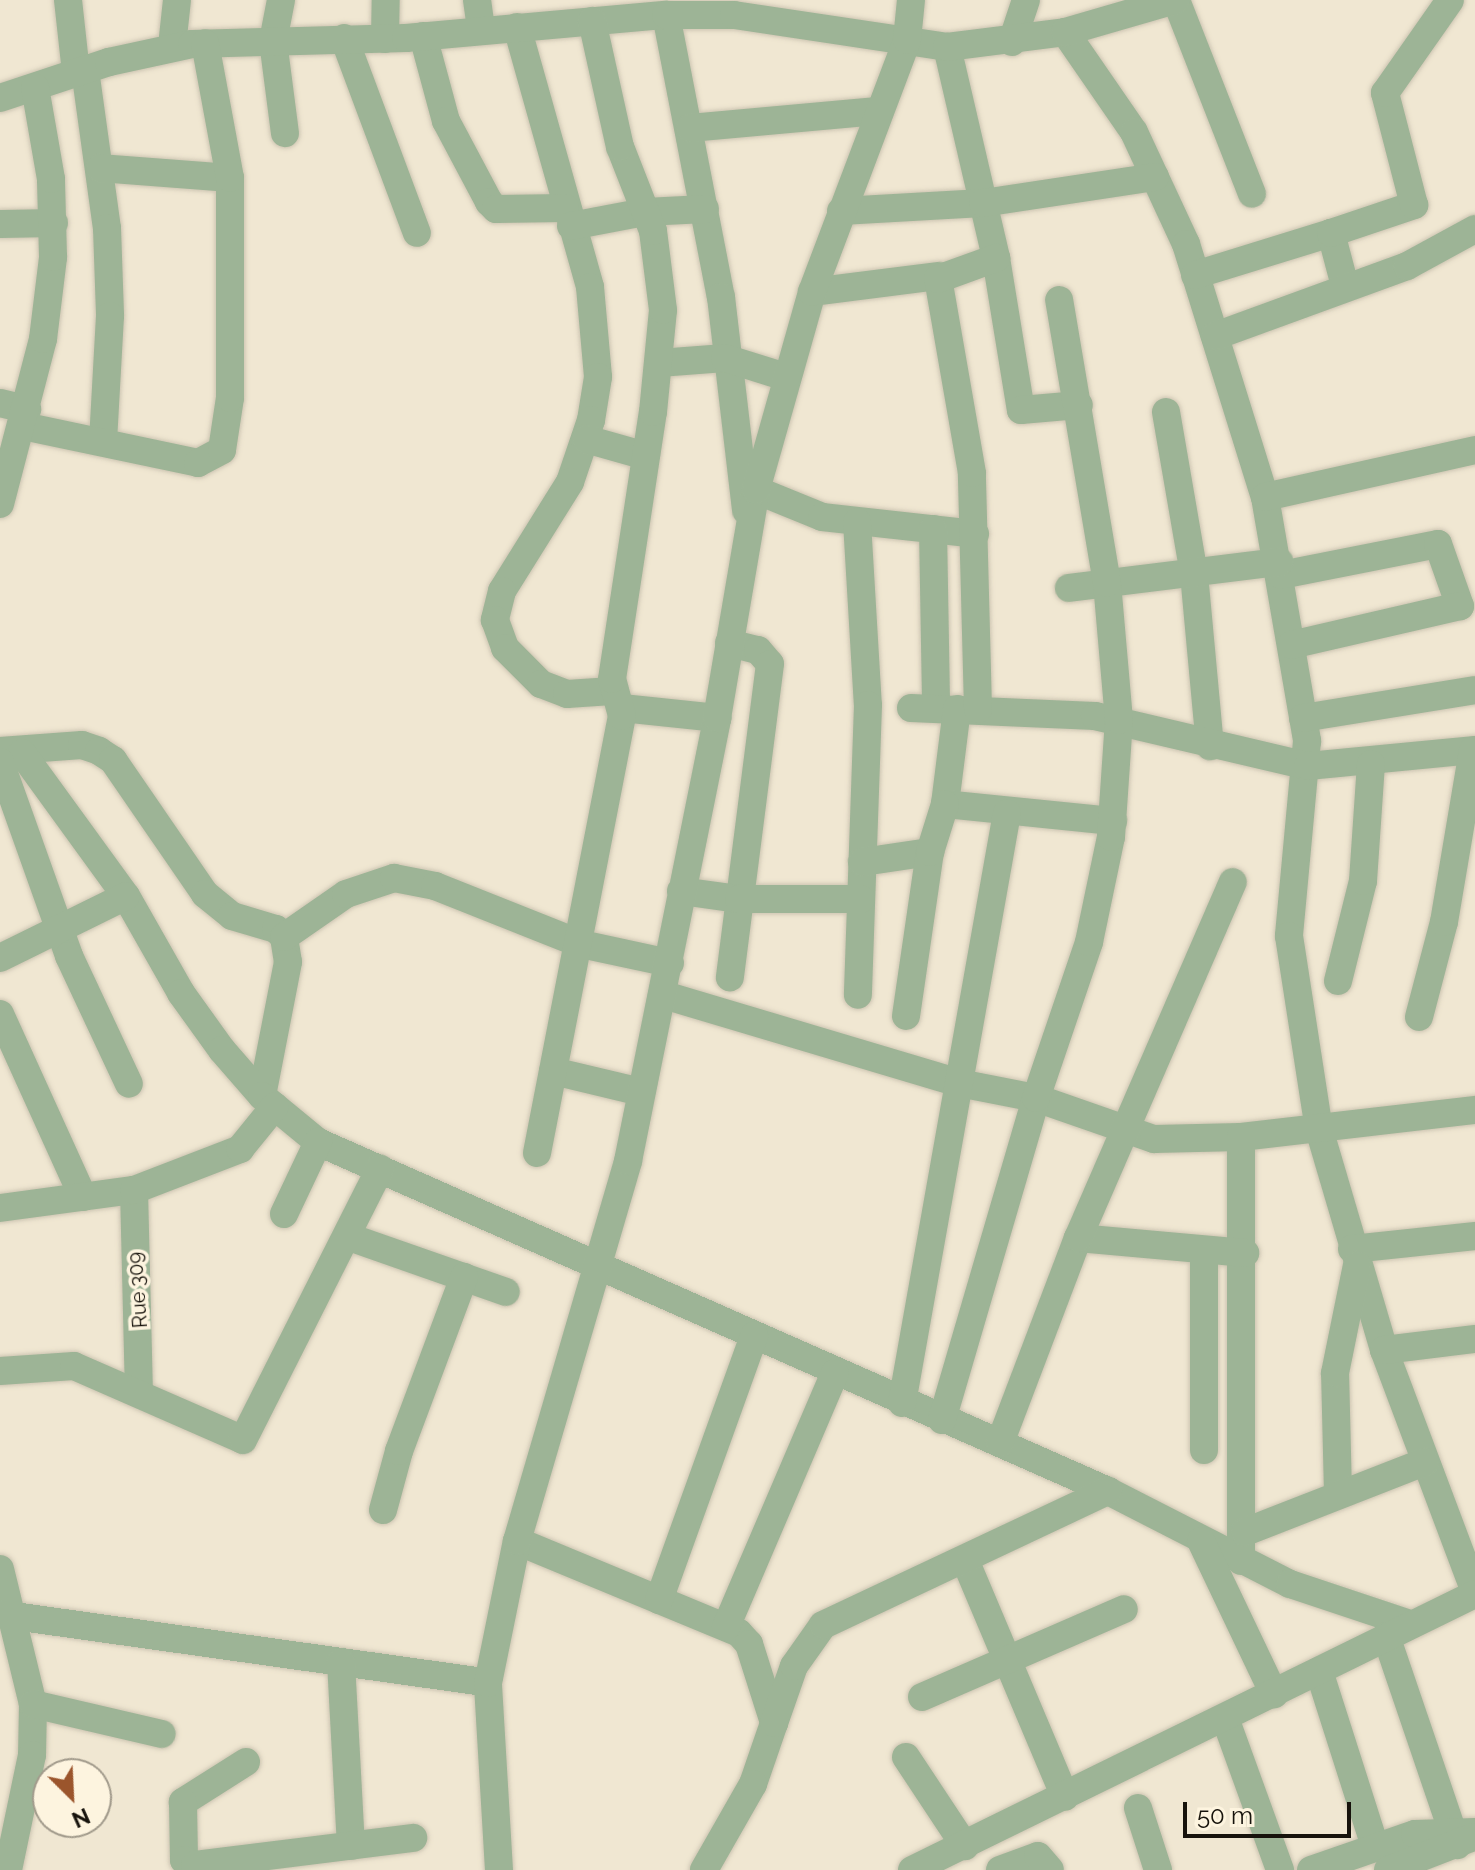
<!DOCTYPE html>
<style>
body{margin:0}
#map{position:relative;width:1475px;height:1870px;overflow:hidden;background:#f0e7d2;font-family:Raleway,sans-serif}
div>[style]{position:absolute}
.roads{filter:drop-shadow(0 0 2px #cdc5b2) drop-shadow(0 0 2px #cdc5b2)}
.minor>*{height:28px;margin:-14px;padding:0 14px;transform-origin:14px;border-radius:14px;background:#9db496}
span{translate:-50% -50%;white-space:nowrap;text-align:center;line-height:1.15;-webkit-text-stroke:7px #fdf4df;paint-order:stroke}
.street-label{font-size:20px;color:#17130c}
.north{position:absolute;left:32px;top:1758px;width:80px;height:80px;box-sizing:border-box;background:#fdf4df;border:2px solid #a19a8b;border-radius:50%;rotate:156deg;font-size:22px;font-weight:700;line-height:32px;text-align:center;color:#17130c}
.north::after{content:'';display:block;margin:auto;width:28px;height:36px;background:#9b552c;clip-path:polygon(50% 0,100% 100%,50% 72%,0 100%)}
.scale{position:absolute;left:1183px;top:1802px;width:168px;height:36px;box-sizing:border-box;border:4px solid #17130c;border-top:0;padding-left:10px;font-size:24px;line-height:28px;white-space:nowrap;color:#17130c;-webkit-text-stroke:6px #fdf4df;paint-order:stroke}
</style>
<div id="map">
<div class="roads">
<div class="minor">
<div style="left:68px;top:0;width:73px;rotate:83.7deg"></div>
<div style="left:281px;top:0;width:42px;rotate:101deg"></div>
<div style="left:273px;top:41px;width:93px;rotate:82.6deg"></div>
<div style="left:477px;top:0;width:30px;rotate:82deg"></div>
<div style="left:1176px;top:0;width:208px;rotate:68.6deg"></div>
<div style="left:666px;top:15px;width:287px;rotate:79deg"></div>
<div style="left:721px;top:297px;width:215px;rotate:83.3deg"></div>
<div style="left:517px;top:27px;width:270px;rotate:74.3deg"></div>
<div style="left:590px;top:287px;width:90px;rotate:84.9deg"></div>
<div style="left:598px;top:377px;width:44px;rotate:99.2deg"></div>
<div style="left:591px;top:420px;width:65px;rotate:108.7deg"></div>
<div style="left:570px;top:482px;width:128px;rotate:122deg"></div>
<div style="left:502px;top:591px;width:30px;rotate:104deg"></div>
<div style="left:495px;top:620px;width:30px;rotate:70deg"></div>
<div style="left:505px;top:648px;width:51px;rotate:45deg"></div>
<div style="left:541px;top:684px;width:28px;rotate:21deg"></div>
<div style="left:567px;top:694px;width:45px;rotate:-3.8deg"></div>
<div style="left:1065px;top:32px;width:121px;rotate:55.4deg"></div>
<div style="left:1134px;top:132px;width:123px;rotate:65.1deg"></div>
<div style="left:1186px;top:244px;width:265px;rotate:72.7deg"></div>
<div style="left:1265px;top:497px;width:248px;rotate:80.2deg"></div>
<div style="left:1307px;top:741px;width:196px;rotate:95.3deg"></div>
<div style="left:1289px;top:936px;width:195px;rotate:81.2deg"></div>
<div style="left:1319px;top:1129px;width:230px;rotate:73.6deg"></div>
<div style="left:1384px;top:1350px;width:259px;rotate:69.4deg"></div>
<div style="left:423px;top:36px;width:88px;rotate:74.9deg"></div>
<div style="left:446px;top:121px;width:92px;rotate:62deg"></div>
<div style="left:489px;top:202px;width:10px;rotate:45deg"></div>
<div style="left:496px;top:209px;width:69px;rotate:-0.8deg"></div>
<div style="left:344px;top:38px;width:208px;rotate:69.5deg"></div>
<div style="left:385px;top:39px;width:39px;rotate:-89deg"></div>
<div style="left:1012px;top:42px;width:44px;rotate:-71.6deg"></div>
<div style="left:172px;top:46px;width:46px;rotate:-83.8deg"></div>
<div style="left:947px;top:47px;width:217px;rotate:76.9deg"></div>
<div style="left:996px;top:258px;width:154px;rotate:80.7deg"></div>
<div style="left:1021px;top:410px;width:58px;rotate:-4.9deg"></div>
<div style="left:85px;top:70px;width:160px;rotate:82.1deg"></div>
<div style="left:107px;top:228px;width:88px;rotate:88deg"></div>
<div style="left:110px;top:316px;width:124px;rotate:93.2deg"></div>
<div style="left:0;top:98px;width:115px;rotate:-18.3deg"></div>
<div style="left:109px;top:62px;width:85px;rotate:-12.2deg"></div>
<div style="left:192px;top:44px;width:214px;rotate:-1.6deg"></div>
<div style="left:406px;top:38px;width:261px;rotate:-5.1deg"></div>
<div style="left:666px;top:15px;width:68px"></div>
<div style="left:734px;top:15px;width:215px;rotate:8.5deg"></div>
<div style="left:947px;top:47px;width:119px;rotate:-7.2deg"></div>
<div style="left:1065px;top:32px;width:115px;rotate:-16.2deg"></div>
<div style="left:690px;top:128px;width:188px;rotate:-5.2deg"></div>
<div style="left:100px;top:168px;width:130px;rotate:4.4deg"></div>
<div style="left:841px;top:211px;width:142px;rotate:-3.2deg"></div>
<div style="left:983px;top:203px;width:174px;rotate:-8.6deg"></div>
<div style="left:0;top:224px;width:54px;rotate:-1.1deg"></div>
<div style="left:571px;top:226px;width:75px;rotate:-10.7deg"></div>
<div style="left:645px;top:212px;width:60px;rotate:-2.9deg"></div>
<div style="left:1195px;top:275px;width:142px;rotate:-17.2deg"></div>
<div style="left:1345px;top:286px;width:55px;rotate:-104.8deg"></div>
<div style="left:1331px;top:233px;width:88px;rotate:-18.6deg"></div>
<div style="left:1414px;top:205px;width:116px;rotate:-104.5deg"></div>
<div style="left:1385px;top:93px;width:113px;rotate:-55deg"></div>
<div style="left:812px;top:292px;width:128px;rotate:-7.2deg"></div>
<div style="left:1215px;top:336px;width:204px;rotate:-20deg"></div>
<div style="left:1407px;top:266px;width:77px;rotate:-28.6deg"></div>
<div style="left:659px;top:363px;width:66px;rotate:-4.3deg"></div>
<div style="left:725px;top:358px;width:64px;rotate:17.3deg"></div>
<div style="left:0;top:403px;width:28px;rotate:13deg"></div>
<div style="left:1166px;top:412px;width:164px;rotate:80.2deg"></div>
<div style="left:1194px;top:574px;width:173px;rotate:84.7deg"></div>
<div style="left:23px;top:426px;width:179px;rotate:11.9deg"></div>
<div style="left:198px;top:463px;width:27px;rotate:-28deg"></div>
<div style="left:222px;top:450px;width:53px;rotate:-81.3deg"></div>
<div style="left:230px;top:398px;width:220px;rotate:-90deg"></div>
<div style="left:230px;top:178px;width:137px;rotate:-100.5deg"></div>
<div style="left:586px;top:439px;width:62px;rotate:15.8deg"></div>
<div style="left:756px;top:490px;width:71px;rotate:22.2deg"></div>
<div style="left:822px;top:517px;width:154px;rotate:6.3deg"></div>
<div style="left:1265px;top:497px;width:215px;rotate:-12.6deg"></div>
<div style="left:0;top:504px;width:171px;rotate:-75.4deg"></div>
<div style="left:43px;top:339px;width:83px;rotate:-83deg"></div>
<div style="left:53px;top:257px;width:78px;rotate:-91.5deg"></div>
<div style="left:51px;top:179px;width:93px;rotate:-99.9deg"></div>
<div style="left:857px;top:522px;width:183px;rotate:86.6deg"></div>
<div style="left:868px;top:705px;width:290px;rotate:92deg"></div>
<div style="left:933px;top:529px;width:179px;rotate:89deg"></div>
<div style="left:1281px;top:575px;width:160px;rotate:-11.2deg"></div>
<div style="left:1438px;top:544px;width:66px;rotate:70.5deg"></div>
<div style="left:1460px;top:606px;width:173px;rotate:167deg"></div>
<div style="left:1069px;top:588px;width:212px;rotate:-7.1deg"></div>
<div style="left:729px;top:643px;width:30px;rotate:14deg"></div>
<div style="left:758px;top:650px;width:18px;rotate:49deg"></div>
<div style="left:770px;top:664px;width:316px;rotate:97.3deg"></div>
<div style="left:622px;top:708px;width:96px;rotate:6deg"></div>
<div style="left:911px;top:708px;width:184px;rotate:2.5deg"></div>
<div style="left:1095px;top:716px;width:219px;rotate:13.2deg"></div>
<div style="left:1308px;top:766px;width:168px;rotate:-5.5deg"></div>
<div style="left:957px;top:709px;width:96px;rotate:97.2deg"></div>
<div style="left:945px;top:804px;width:169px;rotate:5.8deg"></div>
<div style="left:978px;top:709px;width:236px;rotate:-91.5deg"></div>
<div style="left:972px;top:473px;width:197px;rotate:-99.9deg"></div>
<div style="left:938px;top:279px;width:62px;rotate:-19.9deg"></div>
<div style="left:1303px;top:718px;width:174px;rotate:-9.2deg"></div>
<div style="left:0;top:751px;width:82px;rotate:-4.2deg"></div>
<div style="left:82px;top:745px;width:18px;rotate:19deg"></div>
<div style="left:99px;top:751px;width:17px;rotate:33deg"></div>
<div style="left:113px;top:760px;width:163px;rotate:55.5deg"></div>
<div style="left:205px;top:894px;width:35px;rotate:39deg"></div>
<div style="left:232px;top:916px;width:46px;rotate:16.5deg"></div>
<div style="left:276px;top:929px;width:11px;rotate:45deg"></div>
<div style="left:284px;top:937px;width:25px;rotate:81deg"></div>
<div style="left:288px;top:962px;width:136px;rotate:101deg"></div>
<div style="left:22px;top:753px;width:177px;rotate:54deg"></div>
<div style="left:126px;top:896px;width:112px;rotate:60.4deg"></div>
<div style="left:181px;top:993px;width:70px;rotate:54.3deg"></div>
<div style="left:222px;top:1050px;width:61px;rotate:49deg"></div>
<div style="left:262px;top:1096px;width:72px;rotate:39.4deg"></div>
<div style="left:318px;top:1142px;width:864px;rotate:23.83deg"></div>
<div style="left:1108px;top:1491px;width:204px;rotate:27.1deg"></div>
<div style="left:1290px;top:1584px;width:126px;rotate:18.4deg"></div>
<div style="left:0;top:762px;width:206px;rotate:70.4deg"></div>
<div style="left:69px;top:956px;width:141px;rotate:64.9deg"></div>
<div style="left:862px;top:862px;width:69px;rotate:-8.4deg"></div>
<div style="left:681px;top:891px;width:59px;rotate:7.9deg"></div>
<div style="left:739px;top:899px;width:122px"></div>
<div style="left:284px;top:937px;width:75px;rotate:-34.7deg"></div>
<div style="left:346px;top:894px;width:51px;rotate:-18.4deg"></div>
<div style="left:394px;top:878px;width:42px;rotate:11deg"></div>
<div style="left:435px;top:886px;width:157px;rotate:21.7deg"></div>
<div style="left:581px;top:944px;width:91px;rotate:12.1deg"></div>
<div style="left:0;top:958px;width:140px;rotate:-26.2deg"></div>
<div style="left:1338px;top:981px;width:103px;rotate:-76deg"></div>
<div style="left:1363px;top:881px;width:117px;rotate:-86.1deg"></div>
<div style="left:664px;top:995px;width:308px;rotate:16.6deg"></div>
<div style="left:959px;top:1083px;width:78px;rotate:11deg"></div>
<div style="left:1036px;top:1098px;width:125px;rotate:19.2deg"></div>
<div style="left:1154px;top:1139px;width:87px;rotate:-1.3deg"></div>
<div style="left:1241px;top:1137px;width:236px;rotate:-6.6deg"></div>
<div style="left:0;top:1014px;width:201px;rotate:65.6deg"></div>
<div style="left:906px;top:1016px;width:166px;rotate:-81.7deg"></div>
<div style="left:930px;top:852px;width:50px;rotate:-72.6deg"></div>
<div style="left:1419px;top:1017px;width:98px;rotate:-75.3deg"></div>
<div style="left:1444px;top:922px;width:174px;rotate:-80.4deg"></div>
<div style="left:553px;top:1071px;width:90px;rotate:13.4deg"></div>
<div style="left:1241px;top:1137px;width:424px;rotate:90deg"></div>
<div style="left:537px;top:1153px;width:445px;rotate:-79deg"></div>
<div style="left:622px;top:716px;width:38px;rotate:-105deg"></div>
<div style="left:612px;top:679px;width:270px;rotate:-81.3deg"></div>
<div style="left:653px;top:412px;width:102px;rotate:-84.4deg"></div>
<div style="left:663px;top:310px;width:80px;rotate:-97.2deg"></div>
<div style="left:653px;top:231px;width:90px;rotate:-111.4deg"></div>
<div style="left:620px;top:147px;width:129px;rotate:-102.5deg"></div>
<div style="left:134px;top:1190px;width:200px;rotate:88.6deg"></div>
<div style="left:0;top:1208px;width:135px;rotate:-7.7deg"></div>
<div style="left:134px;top:1190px;width:114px;rotate:-21.1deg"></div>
<div style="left:240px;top:1149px;width:55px;rotate:-50.9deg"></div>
<div style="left:284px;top:1214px;width:80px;rotate:-64.7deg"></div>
<div style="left:349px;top:1237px;width:166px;rotate:19.3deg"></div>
<div style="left:1078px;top:1238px;width:168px;rotate:5.1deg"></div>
<div style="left:1352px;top:1249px;width:124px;rotate:-6deg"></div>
<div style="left:1384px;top:1350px;width:92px;rotate:-6.9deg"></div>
<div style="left:0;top:1371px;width:74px;rotate:-3.9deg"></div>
<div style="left:74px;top:1366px;width:184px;rotate:23.6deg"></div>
<div style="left:243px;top:1440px;width:304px;rotate:-63.2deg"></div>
<div style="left:902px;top:1403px;width:599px;rotate:-79.91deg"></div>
<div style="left:942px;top:1420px;width:335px;rotate:-73.7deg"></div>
<div style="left:1036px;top:1098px;width:165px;rotate:-71.2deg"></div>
<div style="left:1089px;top:942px;width:107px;rotate:-78.2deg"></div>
<div style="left:1111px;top:837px;width:117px;rotate:-86.1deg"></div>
<div style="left:1119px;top:720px;width:138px;rotate:-95deg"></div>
<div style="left:1107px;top:583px;width:287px;rotate:-99.6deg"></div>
<div style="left:1000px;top:1443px;width:219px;rotate:-69.2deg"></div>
<div style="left:1078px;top:1238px;width:388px;rotate:-66.5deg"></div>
<div style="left:1204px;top:1450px;width:198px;rotate:-90deg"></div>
<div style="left:1338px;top:1493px;width:120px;rotate:-91.4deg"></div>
<div style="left:1335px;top:1373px;width:110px;rotate:-78.5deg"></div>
<div style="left:383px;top:1510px;width:61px;rotate:-74.8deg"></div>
<div style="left:399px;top:1451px;width:186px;rotate:-69.5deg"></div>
<div style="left:1245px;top:1532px;width:193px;rotate:-21.3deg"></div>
<div style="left:517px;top:1541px;width:240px;rotate:22.5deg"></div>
<div style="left:739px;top:1633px;width:15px;rotate:48deg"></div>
<div style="left:749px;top:1644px;width:83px;rotate:72.4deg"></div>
<div style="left:774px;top:1723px;width:65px;rotate:109deg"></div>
<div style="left:753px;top:1784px;width:99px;rotate:119.7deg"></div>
<div style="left:1201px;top:1541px;width:170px;rotate:64.5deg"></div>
<div style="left:965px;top:1560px;width:257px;rotate:67.1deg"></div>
<div style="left:0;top:1569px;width:139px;rotate:76.3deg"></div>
<div style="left:33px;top:1704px;width:51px;rotate:91.1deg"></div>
<div style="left:32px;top:1755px;width:117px;rotate:101.8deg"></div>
<div style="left:659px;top:1600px;width:281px;rotate:-70.2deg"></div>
<div style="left:0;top:1614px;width:493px;rotate:8deg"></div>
<div style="left:726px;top:1627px;width:276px;rotate:-66.8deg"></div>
<div style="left:1386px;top:1636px;width:221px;rotate:71.2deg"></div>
<div style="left:341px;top:1662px;width:184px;rotate:86.9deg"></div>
<div style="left:1319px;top:1671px;width:184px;rotate:72.3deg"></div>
<div style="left:922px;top:1697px;width:220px;rotate:-23.5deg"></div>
<div style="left:33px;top:1704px;width:132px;rotate:13.1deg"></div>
<div style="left:1225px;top:1718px;width:162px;rotate:70.1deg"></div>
<div style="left:774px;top:1723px;width:60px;rotate:-70.7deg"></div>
<div style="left:794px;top:1666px;width:50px;rotate:-54.7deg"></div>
<div style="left:823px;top:1625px;width:315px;rotate:-25.2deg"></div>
<div style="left:906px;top:1757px;width:107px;rotate:56.5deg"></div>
<div style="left:246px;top:1762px;width:75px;rotate:147.6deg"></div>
<div style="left:183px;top:1802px;width:58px;rotate:89deg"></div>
<div style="left:184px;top:1860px;width:12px;rotate:24deg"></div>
<div style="left:195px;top:1865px;width:220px;rotate:-7.1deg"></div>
<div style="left:1138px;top:1808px;width:65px;rotate:72.1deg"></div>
<div style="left:499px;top:1870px;width:187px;rotate:-93.4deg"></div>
<div style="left:488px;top:1683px;width:145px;rotate:-78.5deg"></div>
<div style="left:517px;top:1541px;width:396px;rotate:-73.7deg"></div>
<div style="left:628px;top:1161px;width:452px;rotate:-78.6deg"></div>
<div style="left:717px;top:718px;width:231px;rotate:-80.3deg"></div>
<div style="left:756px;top:490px;width:206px;rotate:-74.2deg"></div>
<div style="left:812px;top:292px;width:269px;rotate:-69.3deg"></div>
<div style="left:907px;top:40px;width:40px;rotate:-84.3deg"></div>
<div style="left:912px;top:1870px;width:627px;rotate:-26.12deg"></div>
<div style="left:1000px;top:1870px;width:40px;rotate:-20.2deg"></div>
<div style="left:1038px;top:1856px;width:18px;rotate:49deg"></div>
<div style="left:1311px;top:1870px;width:110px;rotate:-19.1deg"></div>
<div style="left:1415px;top:1834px;width:60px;rotate:-1.9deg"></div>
<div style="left:1388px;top:1870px;width:91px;rotate:-21.2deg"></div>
</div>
</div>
<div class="street-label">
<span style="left:138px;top:1290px;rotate:-94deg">Rue 309</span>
</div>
<div class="north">N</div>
<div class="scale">50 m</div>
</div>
